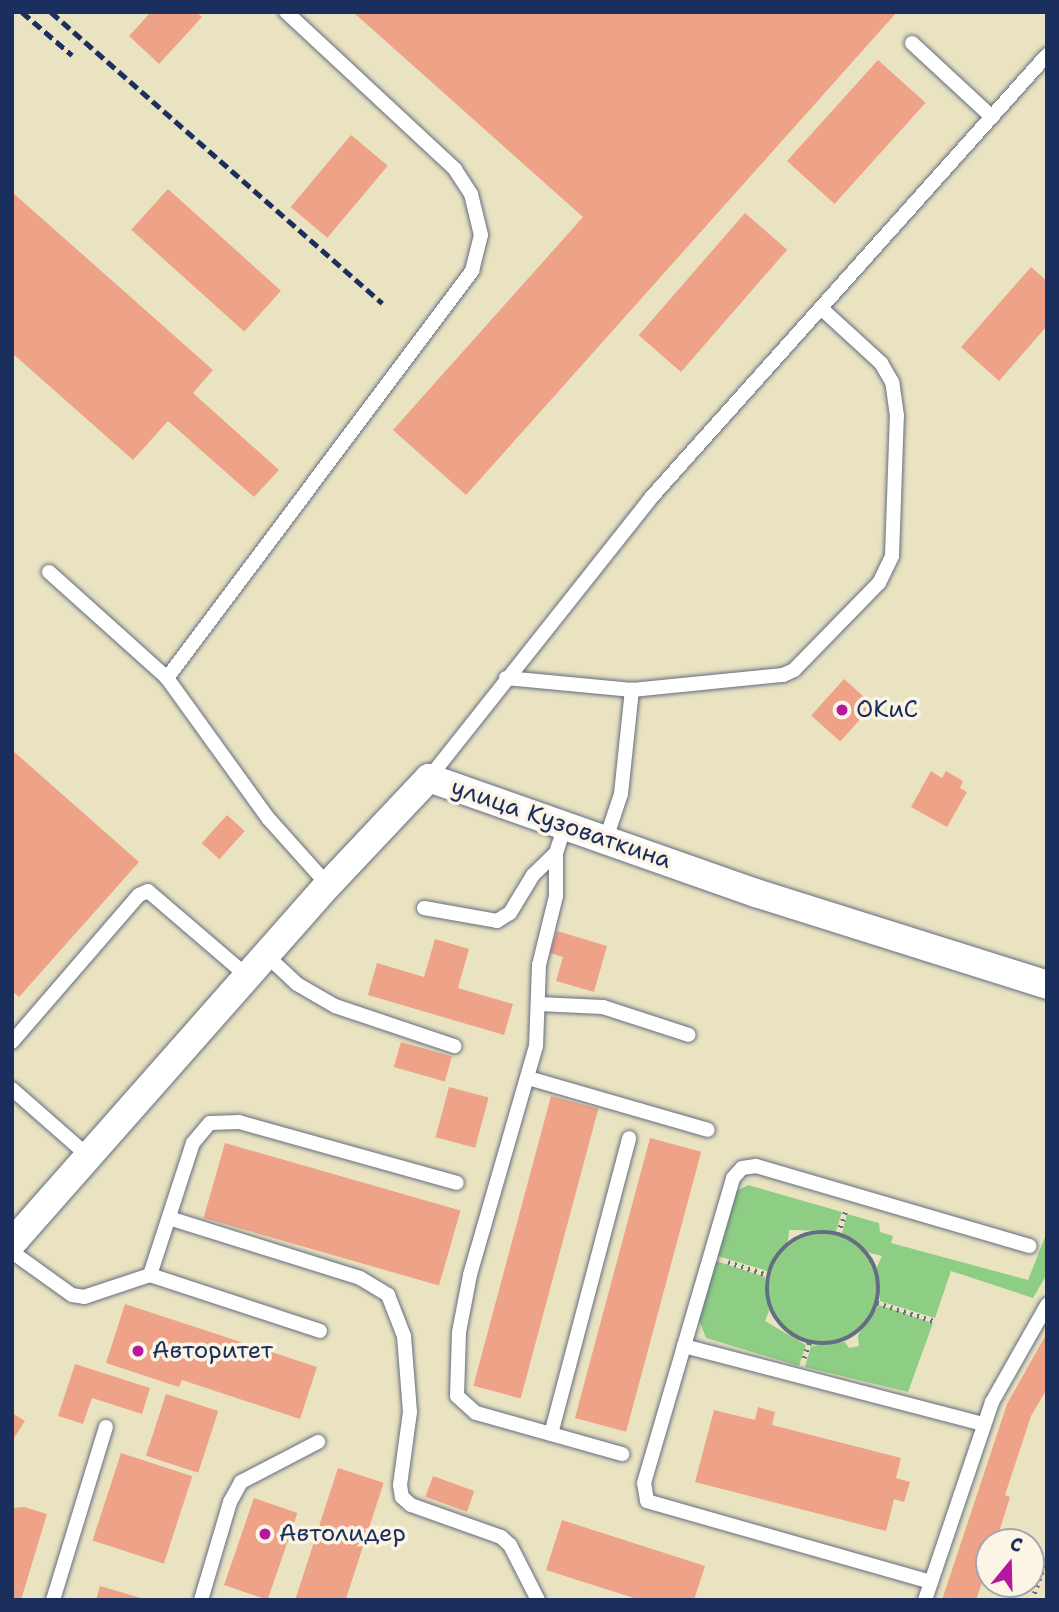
<!DOCTYPE html>
<meta charset="utf-8">
<style>
body{margin:0}
#map{position:relative;width:1059px;height:1612px;overflow:hidden;background:#eae3c1;font-family:"Shantell Sans",sans-serif}
div>[style]{position:absolute}
.green>*{inset:0;background:#8ece84}
.round{border-radius:50%}
.building>*{inset:0;background:#eea388;transform-origin:0 0}
.path>*{height:4.5px;margin-top:-2.25px;transform-origin:0;background:repeating-linear-gradient(90deg,#636e81 0 2px,transparent 0 7px)}
.path>.ring{margin:-2.25px;padding:0;box-sizing:content-box;background:none;border:4.5px solid #636e81;border-radius:50%}
.roads{filter:drop-shadow(0 0 2px #636e81) drop-shadow(0 0 2px #636e81)}
.lane>*{height:14px;margin:-7px;padding:0 7px;transform-origin:7px;border-radius:7px;background:#fff}
.street>*{height:28px;margin:-14px;padding:0 14px;transform-origin:14px;border-radius:14px;background:#fff}
.rail>*{height:5px;margin-top:-2.5px;transform-origin:0;background:repeating-linear-gradient(90deg,#1b2f5e 0 10px,transparent 0 15px)}
.dots>*{width:19px;height:19px;translate:-50% -50%;box-sizing:border-box;border:4px solid #fcf5e5;border-radius:50%}
span{translate:-50% -50%;white-space:nowrap;text-align:center;line-height:1.15;-webkit-text-stroke:7px #fcf5e5;paint-order:stroke}
.poi-label{font-size:24px;color:#1b2f5e}
.left{translate:0 -50%;text-align:left}
.street-label{font-size:24px;color:#1b2f5e}
.frame{position:absolute;inset:0;border:14px solid #1b2f5e;pointer-events:none}
.north{position:absolute;left:975px;top:1528px;width:70px;height:70px;box-sizing:border-box;background:#fcf5e5;border:2px solid #a2a6af;border-radius:50%;rotate:19deg;font-size:19px;font-weight:700;line-height:28px;text-align:center;color:#1b2f5e}
.north::after{content:'';display:block;margin:auto;width:24px;height:32px;background:#b5179e;clip-path:polygon(50% 0,100% 100%,50% 72%,0 100%)}
</style>
<div id="map">
<div class="green">
<div style="clip-path:polygon(748px 1185px,842px 1212px,836px 1231px,789px 1230px,788px 1241px,767px 1271px,718px 1256px,737px 1191px)"></div>
<div style="clip-path:polygon(847px 1214px,879px 1223px,880px 1232px,893px 1236px,891px 1243px,1028px 1280px,1047px 1232px,1047px 1274px,1033px 1298px,951px 1271px,935px 1318px,880px 1301px,877px 1267px,882px 1256px,870px 1253px,842px 1233px)"></div>
<div class="round" style="left:769px;top:1234px;width:108px;height:108px"></div>
<div style="clip-path:polygon(716px 1261px,765px 1277px,769px 1311px,765px 1321px,806px 1345px,799px 1366px,706px 1338px,699px 1320px)"></div>
<div style="clip-path:polygon(879px 1305px,933px 1323px,908px 1392px,805px 1367px,811px 1346px,845px 1342px,849px 1348px,859px 1346px,858px 1335px)"></div>
</div>
<div class="building">
<div style="clip-path:polygon(151px 12px,196px 12px,202px 17px,159px 64px,129px 36px)"></div>
<div style="clip-path:polygon(353px 12px,897px 12px,466px 495px,393px 430px,583px 217px)"></div>
<div style="left:878px;top:60px;width:64px;height:136px;rotate:42deg"></div>
<div style="left:351px;top:135px;width:48px;height:94px;rotate:40deg"></div>
<div style="left:168px;top:189px;width:152px;height:55px;rotate:42deg"></div>
<div style="clip-path:polygon(12px 192px,213px 370px,193px 393px,279px 470px,254px 497px,168px 421px,133px 460px,12px 353px)"></div>
<div style="left:745px;top:213px;width:56px;height:162px;rotate:41deg"></div>
<div style="clip-path:polygon(1031px 267px,1047px 281px,1047px 326px,999px 381px,961px 347px)"></div>
<div style="left:844px;top:679px;width:39px;height:49px;rotate:42deg"></div>
<div style="clip-path:polygon(12px 750px,139px 862px,19px 997px,12px 991px)"></div>
<div style="clip-path:polygon(931px 771px,942px 778px,946px 771px,963px 781px,960px 788px,967px 792px,947px 827px,911px 807px)"></div>
<div style="left:227px;top:815px;width:24px;height:38px;rotate:42deg"></div>
<div style="clip-path:polygon(557px 931px,607px 946px,594px 992px,556px 981px,563px 957px,550px 953px)"></div>
<div style="clip-path:polygon(435px 939px,469px 949px,458px 988px,513px 1004px,504px 1035px,368px 995px,377px 963px,424px 977px)"></div>
<div style="left:401px;top:1042px;width:53px;height:26px;rotate:16deg"></div>
<div style="left:449px;top:1087px;width:41px;height:52px;rotate:15deg"></div>
<div style="left:551px;top:1096px;width:49px;height:300px;rotate:15deg"></div>
<div style="left:650px;top:1138px;width:53px;height:290px;rotate:15deg"></div>
<div style="left:225px;top:1143px;width:245px;height:78px;rotate:16deg"></div>
<div style="clip-path:polygon(125px 1304px,317px 1367px,300px 1419px,182px 1380px,179px 1387px,106px 1363px)"></div>
<div style="clip-path:polygon(1047px 1333px,1047px 1389px,1031px 1416px,1005px 1495px,1010px 1497px,996px 1542px,989px 1542px,989px 1562px,976px 1600px,942px 1600px,1007px 1404px)"></div>
<div style="clip-path:polygon(75px 1364px,150px 1388px,142px 1414px,92px 1398px,83px 1424px,58px 1416px)"></div>
<div style="left:166px;top:1394px;width:55px;height:65px;rotate:18deg"></div>
<div style="clip-path:polygon(758px 1407px,775px 1412px,772px 1425px,901px 1458px,896px 1478px,910px 1482px,904px 1502px,894px 1499px,886px 1531px,695px 1482px,714px 1410px,755px 1420px)"></div>
<div style="clip-path:polygon(12px 1413px,25px 1421px,12px 1441px)"></div>
<div style="left:121px;top:1453px;width:75px;height:92px;rotate:18deg"></div>
<div style="left:338px;top:1468px;width:48px;height:139px;rotate:18deg"></div>
<div style="left:433px;top:1476px;width:44px;height:22px;rotate:20deg"></div>
<div style="left:254px;top:1498px;width:46px;height:92px;rotate:19deg"></div>
<div style="clip-path:polygon(24px 1507px,47px 1514px,21px 1600px,12px 1600px,12px 1508px)"></div>
<div style="clip-path:polygon(562px 1520px,705px 1566px,694px 1600px,640px 1600px,546px 1570px)"></div>
<div style="clip-path:polygon(100px 1586px,144px 1599px,144px 1600px,96px 1600px)"></div>
</div>
<div class="path">
<div class="ring" style="left:767px;top:1232px;width:107.5px;height:107.5px"></div>
<div style="left:838px;top:1234px;width:23px;rotate:-72deg"></div>
<div style="left:728px;top:1262px;width:42px;rotate:18deg"></div>
<div style="left:877px;top:1303px;width:60px;rotate:17.5deg"></div>
<div style="left:804px;top:1358px;width:16px;rotate:-72deg"></div>
<div style="left:1032px;top:1600px;width:46px;rotate:-70.8deg"></div>
</div>
<div class="roads">
<div class="lane">
<div style="left:912px;top:43px;width:109px;rotate:42.8deg"></div>
<div style="left:49px;top:572px;width:159px;rotate:41.9deg"></div>
<div style="left:167px;top:678px;width:173px;rotate:54.2deg"></div>
<div style="left:268px;top:818px;width:90px;rotate:48.2deg"></div>
<div style="left:167px;top:678px;width:509px;rotate:-53.15deg"></div>
<div style="left:472px;top:271px;width:37px;rotate:-76deg"></div>
<div style="left:481px;top:235px;width:42px;rotate:-103.7deg"></div>
<div style="left:471px;top:194px;width:30px;rotate:-123deg"></div>
<div style="left:455px;top:169px;width:231px;rotate:-137.1deg"></div>
<div style="left:506px;top:678px;width:127px;rotate:5.4deg"></div>
<div style="left:632px;top:690px;width:152px;rotate:-5.7deg"></div>
<div style="left:783px;top:675px;width:12px;rotate:-24deg"></div>
<div style="left:794px;top:670px;width:122px;rotate:-45.7deg"></div>
<div style="left:879px;top:583px;width:30px;rotate:-64deg"></div>
<div style="left:892px;top:556px;width:140px;rotate:-88deg"></div>
<div style="left:897px;top:416px;width:34px;rotate:-98deg"></div>
<div style="left:892px;top:382px;width:22px;rotate:-120deg"></div>
<div style="left:881px;top:363px;width:81px;rotate:-137.5deg"></div>
<div style="left:429px;top:778px;width:355px;rotate:-51.6deg"></div>
<div style="left:649px;top:500px;width:597px;rotate:-48.19deg"></div>
<div style="left:606px;top:839px;width:47px;rotate:-71.6deg"></div>
<div style="left:621px;top:794px;width:105px;rotate:-84deg"></div>
<div style="left:556px;top:853px;width:43px;rotate:90deg"></div>
<div style="left:556px;top:896px;width:71px;rotate:103.8deg"></div>
<div style="left:539px;top:965px;width:81px;rotate:92.1deg"></div>
<div style="left:536px;top:1046px;width:238px;rotate:106.1deg"></div>
<div style="left:470px;top:1275px;width:58px;rotate:100.9deg"></div>
<div style="left:459px;top:1332px;width:64px;rotate:91.8deg"></div>
<div style="left:457px;top:1396px;width:25px;rotate:42deg"></div>
<div style="left:476px;top:1413px;width:152px;rotate:15.7deg"></div>
<div style="left:424px;top:908px;width:74px;rotate:10.1deg"></div>
<div style="left:497px;top:921px;width:15px;rotate:-32deg"></div>
<div style="left:510px;top:913px;width:44px;rotate:-58.8deg"></div>
<div style="left:533px;top:875px;width:32px;rotate:-44deg"></div>
<div style="left:556px;top:853px;width:29px;rotate:-72deg"></div>
<div style="left:266px;top:955px;width:42px;rotate:43.1deg"></div>
<div style="left:297px;top:984px;width:44px;rotate:30.1deg"></div>
<div style="left:335px;top:1006px;width:126px;rotate:18.6deg"></div>
<div style="left:538px;top:1004px;width:65px;rotate:2.6deg"></div>
<div style="left:603px;top:1007px;width:90px;rotate:18deg"></div>
<div style="left:12px;top:1042px;width:194px;rotate:-49.2deg"></div>
<div style="left:139px;top:895px;width:10px;rotate:-24deg"></div>
<div style="left:148px;top:891px;width:130px;rotate:40.6deg"></div>
<div style="left:528px;top:1078px;width:187px;rotate:16.1deg"></div>
<div style="left:12px;top:1089px;width:100px;rotate:41.3deg"></div>
<div style="left:169px;top:1218px;width:200px;rotate:17.4deg"></div>
<div style="left:360px;top:1278px;width:33px;rotate:31deg"></div>
<div style="left:388px;top:1295px;width:44px;rotate:68.7deg"></div>
<div style="left:404px;top:1336px;width:76px;rotate:85.5deg"></div>
<div style="left:410px;top:1412px;width:74px;rotate:97.8deg"></div>
<div style="left:400px;top:1485px;width:12px;rotate:81deg"></div>
<div style="left:402px;top:1497px;width:12px;rotate:42deg"></div>
<div style="left:411px;top:1505px;width:96px;rotate:19.6deg"></div>
<div style="left:501px;top:1537px;width:12px;rotate:42deg"></div>
<div style="left:510px;top:1545px;width:62px;rotate:63deg"></div>
<div style="left:12px;top:1252px;width:74px;rotate:35.6deg"></div>
<div style="left:72px;top:1295px;width:12px;rotate:9deg"></div>
<div style="left:84px;top:1297px;width:70px;rotate:-18.4deg"></div>
<div style="left:150px;top:1275px;width:179px;rotate:18.2deg"></div>
<div style="left:150px;top:1275px;width:139px;rotate:-72deg"></div>
<div style="left:193px;top:1143px;width:26px;rotate:-50deg"></div>
<div style="left:210px;top:1123px;width:29px;rotate:-2deg"></div>
<div style="left:239px;top:1122px;width:226px;rotate:15.6deg"></div>
<div style="left:684px;top:1346px;width:309px;rotate:14.6deg"></div>
<div style="left:551px;top:1434px;width:306px;rotate:-75.2deg"></div>
<div style="left:931px;top:1582px;width:295px;rotate:-164.1deg"></div>
<div style="left:647px;top:1501px;width:18px;rotate:-99deg"></div>
<div style="left:644px;top:1483px;width:143px;rotate:-73.7deg"></div>
<div style="left:684px;top:1346px;width:175px;rotate:-73.7deg"></div>
<div style="left:733px;top:1178px;width:13px;rotate:-48deg"></div>
<div style="left:742px;top:1168px;width:14px;rotate:-8deg"></div>
<div style="left:756px;top:1166px;width:285px;rotate:16.3deg"></div>
<div style="left:53px;top:1600px;width:181px;rotate:-73deg"></div>
<div style="left:201px;top:1600px;width:102px;rotate:-73.5deg"></div>
<div style="left:230px;top:1502px;width:23px;rotate:-61deg"></div>
<div style="left:241px;top:1482px;width:87px;rotate:-27.5deg"></div>
<div style="left:925px;top:1600px;width:209px;rotate:-71.3deg"></div>
<div style="left:992px;top:1402px;width:112px;rotate:-60.4deg"></div>
</div>
<div class="street">
<div style="left:12px;top:1243px;width:478px;rotate:-48.6deg"></div>
<div style="left:328px;top:885px;width:147px;rotate:-46.7deg"></div>
<div style="left:429px;top:778px;width:347px;rotate:19.4deg"></div>
<div style="left:756px;top:893px;width:305px;rotate:17.5deg"></div>
</div>
</div>
<div class="rail">
<div style="left:22px;top:12px;width:66px;rotate:40.7deg"></div>
<div style="left:51px;top:12px;width:441px;rotate:41.3deg"></div>
</div>
<div class="dots">
<div style="left:842px;top:710px;background:#b5179e"></div>
<div style="left:138px;top:1351px;background:#b5179e"></div>
<div style="left:265px;top:1534px;background:#b5179e"></div>
</div>
<div class="poi-label">
<span class="left" style="left:856px;top:710px">ОКиС</span>
<span class="left" style="left:152px;top:1351px">Авторитет</span>
<span class="left" style="left:279px;top:1534px">Автолидер</span>
</div>
<div class="street-label">
<span style="left:561px;top:824px;rotate:19deg">улица Кузоваткина</span>
</div>
<div class="frame"></div>
<div class="north">С</div>
</div>
